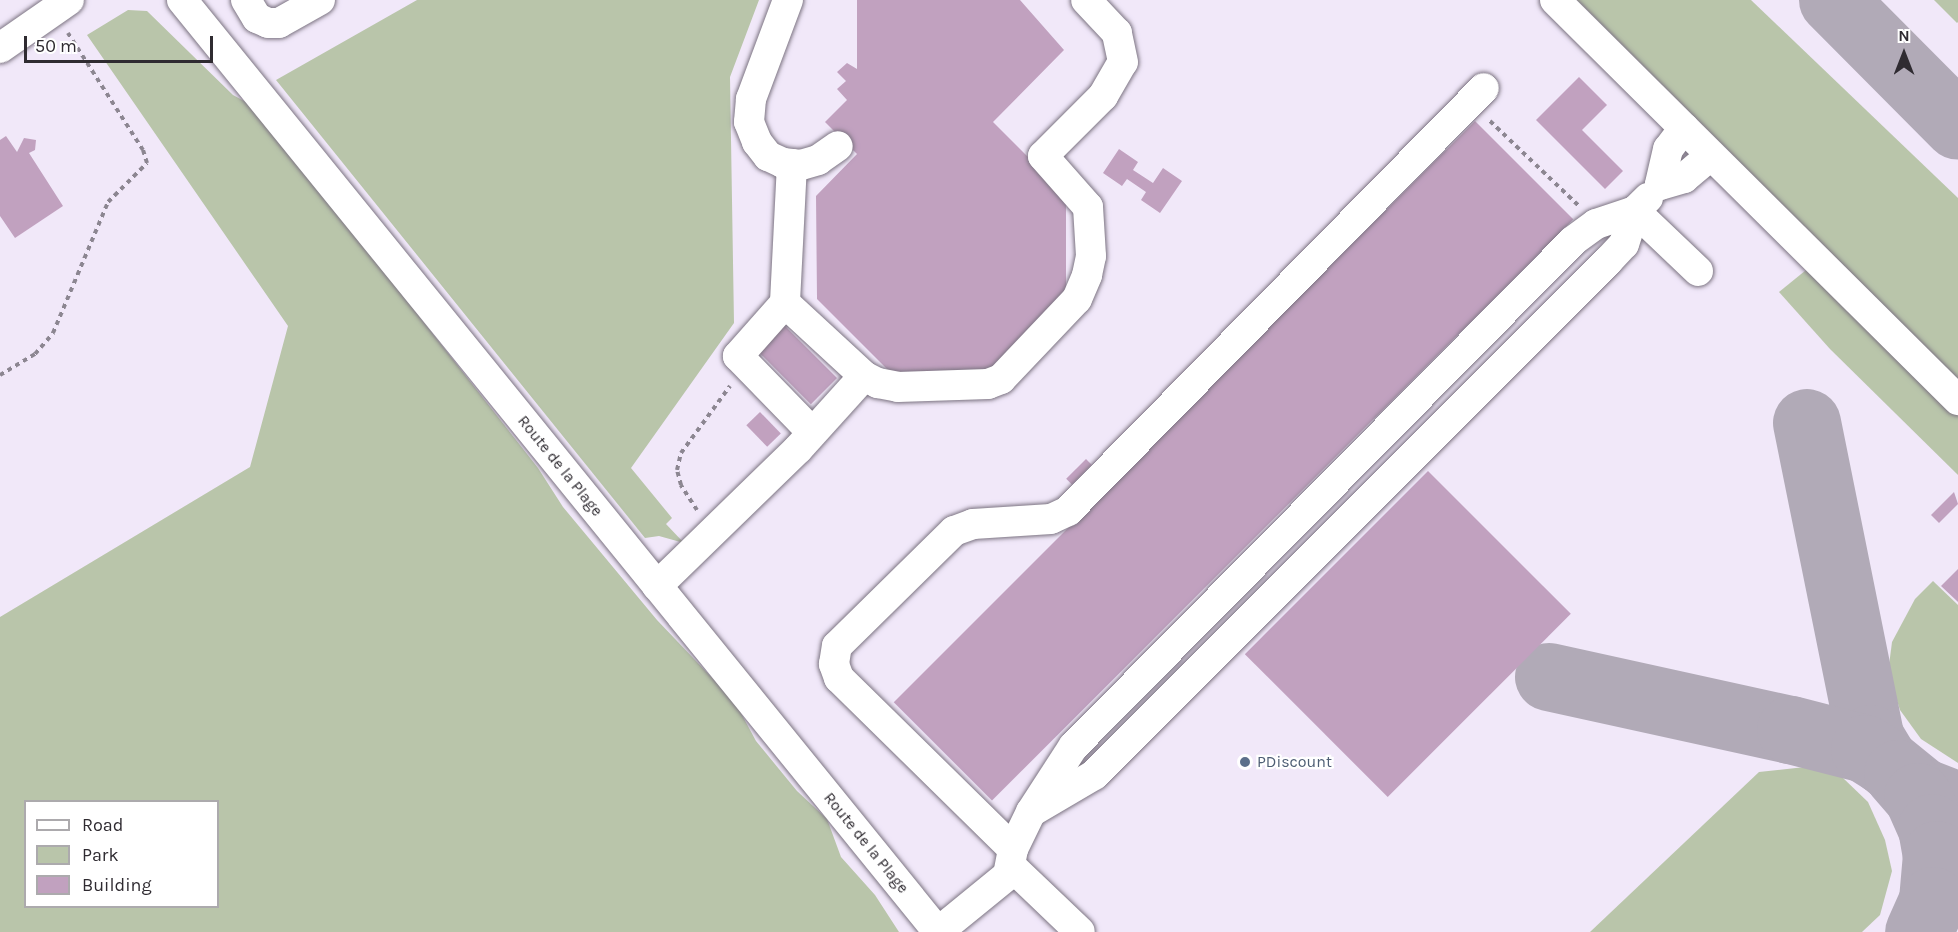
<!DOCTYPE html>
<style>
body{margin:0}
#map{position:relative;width:1958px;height:932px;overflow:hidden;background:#f1e8f9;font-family:Karla,sans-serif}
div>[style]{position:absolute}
.green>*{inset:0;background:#b9c5aa}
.taxiway>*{height:68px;margin:-34px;padding:0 34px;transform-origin:34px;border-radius:34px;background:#b1aab7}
.building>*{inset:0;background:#c1a1bf;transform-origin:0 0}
.path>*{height:4px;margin-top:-2px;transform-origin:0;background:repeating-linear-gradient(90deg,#8c8691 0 4.5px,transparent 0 9px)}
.roads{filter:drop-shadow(0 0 2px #7c7482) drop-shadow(0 0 2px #7c7482)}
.minor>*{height:30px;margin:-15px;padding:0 15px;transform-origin:15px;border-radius:15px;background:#fff}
.dots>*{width:16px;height:16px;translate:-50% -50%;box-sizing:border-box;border:3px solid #fff;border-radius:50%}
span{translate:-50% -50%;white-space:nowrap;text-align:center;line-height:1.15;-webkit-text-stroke:4.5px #fff;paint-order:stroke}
.street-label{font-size:16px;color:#2f2b31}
.service-label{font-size:16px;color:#4e5e75}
.left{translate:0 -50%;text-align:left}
.legend{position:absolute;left:24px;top:800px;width:195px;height:108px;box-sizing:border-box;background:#fff;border:2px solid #acaaad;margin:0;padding:8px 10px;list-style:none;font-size:18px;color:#2f2b31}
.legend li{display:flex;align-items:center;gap:12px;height:30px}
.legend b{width:30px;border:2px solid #acaaad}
.north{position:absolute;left:1874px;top:24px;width:60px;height:60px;-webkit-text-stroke:4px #fff;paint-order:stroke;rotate:0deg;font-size:16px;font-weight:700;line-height:24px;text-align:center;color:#2f2b31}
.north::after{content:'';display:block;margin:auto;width:21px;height:27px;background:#2f2b31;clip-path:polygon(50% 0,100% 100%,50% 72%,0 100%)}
.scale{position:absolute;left:24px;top:36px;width:189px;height:27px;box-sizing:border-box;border:3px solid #2f2b31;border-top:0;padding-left:8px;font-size:18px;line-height:21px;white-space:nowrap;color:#2f2b31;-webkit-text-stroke:4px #fff;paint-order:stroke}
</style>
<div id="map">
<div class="green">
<div style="clip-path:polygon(417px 0,759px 0,730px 77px,734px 323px,631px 468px,672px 518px,666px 524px,684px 543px,659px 536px,645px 538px,276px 80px)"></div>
<div style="clip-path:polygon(1577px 0,1751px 0,1958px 198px,1958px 379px)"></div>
<div style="clip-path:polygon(1934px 0,1958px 0,1958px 22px,1957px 23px)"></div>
<div style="clip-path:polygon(evenodd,128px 10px,147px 11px,233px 95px,255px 107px,538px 468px,563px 507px,657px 620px,735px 702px,756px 741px,797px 791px,827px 819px,841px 857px,875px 895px,899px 932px,0 932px,0 617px,250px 467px,288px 326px,87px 35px,128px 10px,26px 802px,218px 802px,218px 906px,26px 906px,26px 802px)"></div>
<div style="clip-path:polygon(1811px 266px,1958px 412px,1958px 475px,1830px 349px,1779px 292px)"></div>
<div style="clip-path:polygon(1933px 581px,1958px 605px,1958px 763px,1921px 739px,1900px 710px,1888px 673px,1892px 642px,1915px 599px)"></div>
<div style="clip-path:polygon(1805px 767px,1842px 777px,1868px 802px,1885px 840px,1892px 871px,1880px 915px,1862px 932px,1590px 932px,1759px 772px)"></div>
</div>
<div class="taxiway">
<div style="left:1833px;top:0;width:177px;rotate:45.2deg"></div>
<div style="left:1807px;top:423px;width:322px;rotate:78.6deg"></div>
<div style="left:1871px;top:739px;width:26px;rotate:59deg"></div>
<div style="left:1884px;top:761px;width:49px;rotate:39.2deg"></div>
<div style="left:1922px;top:792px;width:39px;rotate:21deg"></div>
<div style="left:1549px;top:677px;width:248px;rotate:12.4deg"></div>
<div style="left:1791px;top:730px;width:76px;rotate:14.4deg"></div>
<div style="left:1865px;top:749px;width:22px;rotate:32deg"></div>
<div style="left:1898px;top:774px;width:30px;rotate:49deg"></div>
<div style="left:1918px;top:797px;width:34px;rotate:66deg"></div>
<div style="left:1932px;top:828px;width:27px;rotate:80deg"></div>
<div style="left:1937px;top:855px;width:46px;rotate:95deg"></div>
<div style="left:1933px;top:901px;width:34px;rotate:114deg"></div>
</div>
<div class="building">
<div style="clip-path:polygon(857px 0,1020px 0,1064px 50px,993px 122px,1066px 195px,1066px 298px,993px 371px,890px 372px,817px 299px,816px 196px,857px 154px,825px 122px,847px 100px,837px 89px,846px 81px,837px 72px,847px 63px,857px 69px)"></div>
<div style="clip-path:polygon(1579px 77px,1607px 105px,1582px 130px,1623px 171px,1605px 189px,1536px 120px)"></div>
<div style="left:1475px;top:121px;width:139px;height:822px;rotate:45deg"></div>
<div style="clip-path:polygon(6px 136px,17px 152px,24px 138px,36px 140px,35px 150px,29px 153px,63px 206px,15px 238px,0 216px,0 140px)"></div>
<div style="clip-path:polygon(1119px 149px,1138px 162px,1133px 170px,1153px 183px,1163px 168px,1182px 181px,1160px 213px,1141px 200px,1146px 192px,1127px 179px,1122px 186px,1103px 173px)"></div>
<div style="left:784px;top:325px;width:75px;height:37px;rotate:45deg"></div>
<div style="left:760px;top:412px;width:30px;height:19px;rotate:46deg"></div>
<div style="left:1086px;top:459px;width:8px;height:28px;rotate:45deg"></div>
<div style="left:1428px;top:471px;width:202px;height:259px;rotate:45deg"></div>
<div style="clip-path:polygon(1954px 492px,1958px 504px,1939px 523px,1931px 515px)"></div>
<div style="clip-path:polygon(1958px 569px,1958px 602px,1941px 586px)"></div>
</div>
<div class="path">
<div style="left:1490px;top:121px;width:122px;rotate:43.7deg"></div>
<div style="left:0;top:375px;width:41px;rotate:-31deg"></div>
<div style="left:35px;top:354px;width:28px;rotate:-49deg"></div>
<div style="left:53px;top:333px;width:142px;rotate:-67.2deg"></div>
<div style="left:108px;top:202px;width:55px;rotate:-45deg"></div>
<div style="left:147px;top:163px;width:14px;rotate:-107deg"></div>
<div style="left:143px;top:150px;width:139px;rotate:-122.7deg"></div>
<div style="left:697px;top:510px;width:30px;rotate:-123deg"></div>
<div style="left:681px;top:485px;width:16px;rotate:-105deg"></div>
<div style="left:677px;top:470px;width:17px;rotate:-77deg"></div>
<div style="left:681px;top:453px;width:83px;rotate:-53.8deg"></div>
</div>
<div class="roads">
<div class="minor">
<div style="left:182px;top:0;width:1200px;rotate:50.95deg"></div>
<div style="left:246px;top:0;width:21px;rotate:59deg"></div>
<div style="left:257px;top:18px;width:12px;rotate:24deg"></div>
<div style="left:268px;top:23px;width:11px"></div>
<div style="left:279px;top:23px;width:47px;rotate:-29.3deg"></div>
<div style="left:788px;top:0;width:106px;rotate:110.5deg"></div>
<div style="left:751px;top:99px;width:23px;rotate:95deg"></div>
<div style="left:749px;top:122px;width:22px;rotate:68deg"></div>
<div style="left:757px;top:142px;width:18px;rotate:52deg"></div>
<div style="left:768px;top:156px;width:17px;rotate:25deg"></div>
<div style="left:783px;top:163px;width:18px;rotate:6deg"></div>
<div style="left:801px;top:165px;width:18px;rotate:-16deg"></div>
<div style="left:818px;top:160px;width:24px;rotate:-35deg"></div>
<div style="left:1555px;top:0;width:568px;rotate:44.79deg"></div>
<div style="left:0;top:48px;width:84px;rotate:-34.8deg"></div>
<div style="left:1684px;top:128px;width:26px;rotate:127deg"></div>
<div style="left:1668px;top:149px;width:37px;rotate:103deg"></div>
<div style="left:1660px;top:185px;width:25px;rotate:-16deg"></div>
<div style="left:1684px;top:178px;width:35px;rotate:-40deg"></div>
<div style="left:792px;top:164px;width:139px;rotate:92.9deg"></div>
<div style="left:785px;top:303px;width:71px;rotate:131.6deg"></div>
<div style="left:738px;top:356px;width:106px;rotate:45.8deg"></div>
<div style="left:1648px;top:198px;width:18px;rotate:135deg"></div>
<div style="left:1635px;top:211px;width:87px;rotate:43.6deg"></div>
<div style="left:785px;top:303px;width:108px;rotate:42.7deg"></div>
<div style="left:864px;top:376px;width:16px;rotate:27deg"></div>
<div style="left:878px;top:383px;width:20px;rotate:11deg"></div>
<div style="left:898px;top:387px;width:90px;rotate:-1.9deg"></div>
<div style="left:988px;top:384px;width:14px;rotate:-21deg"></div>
<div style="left:1001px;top:379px;width:110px;rotate:-46.5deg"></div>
<div style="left:1077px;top:299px;width:26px;rotate:-67deg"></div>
<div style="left:1087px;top:275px;width:19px;rotate:-78deg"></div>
<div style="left:1091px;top:256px;width:49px;rotate:-93.5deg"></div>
<div style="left:1088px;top:207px;width:68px;rotate:-131.4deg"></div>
<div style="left:1043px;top:156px;width:85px;rotate:-45deg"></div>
<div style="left:1103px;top:96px;width:39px;rotate:-60deg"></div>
<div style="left:1123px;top:62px;width:30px;rotate:-102deg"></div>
<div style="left:1117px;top:33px;width:45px;rotate:-133.2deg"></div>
<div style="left:657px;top:586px;width:197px;rotate:-44.2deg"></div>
<div style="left:798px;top:449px;width:98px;rotate:-47.9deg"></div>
<div style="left:1013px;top:849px;width:244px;rotate:-135.5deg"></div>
<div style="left:839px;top:678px;width:15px;rotate:-110deg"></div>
<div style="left:834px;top:664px;width:18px;rotate:-81deg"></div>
<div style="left:837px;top:646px;width:164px;rotate:-44.5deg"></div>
<div style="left:954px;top:531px;width:20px;rotate:-20deg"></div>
<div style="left:973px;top:524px;width:78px;rotate:-3.7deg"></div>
<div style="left:1051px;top:519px;width:19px;rotate:-25deg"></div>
<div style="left:1068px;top:511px;width:593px;rotate:-45.48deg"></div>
<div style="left:1011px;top:866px;width:95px;rotate:43.7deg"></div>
<div style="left:938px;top:932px;width:90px;rotate:-39.2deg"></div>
<div style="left:1008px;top:875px;width:26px;rotate:-79deg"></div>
<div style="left:1013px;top:849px;width:41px;rotate:-64.1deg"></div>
<div style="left:1031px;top:812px;width:73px;rotate:-30.4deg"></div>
<div style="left:1094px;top:775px;width:727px;rotate:-45deg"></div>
<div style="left:1608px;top:261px;width:23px;rotate:-47deg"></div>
<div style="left:1624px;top:244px;width:35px;rotate:-72deg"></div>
<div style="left:1635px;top:211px;width:41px;rotate:161.6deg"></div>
<div style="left:1596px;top:224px;width:29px;rotate:144deg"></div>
<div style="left:1573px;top:241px;width:711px;rotate:134.66deg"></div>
<div style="left:1073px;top:747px;width:77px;rotate:122.9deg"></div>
</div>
</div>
<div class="dots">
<div style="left:1245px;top:762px;background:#5c6f8a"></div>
</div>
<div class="street-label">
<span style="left:560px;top:466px;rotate:51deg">Route de la Plage</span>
<span style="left:866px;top:843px;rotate:51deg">Route de la Plage</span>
</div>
<div class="service-label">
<span class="left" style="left:1257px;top:762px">PDiscount</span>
</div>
<ul class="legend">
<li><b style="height:8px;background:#fff"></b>Road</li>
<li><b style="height:16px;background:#b9c5aa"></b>Park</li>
<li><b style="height:16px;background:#c1a1bf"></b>Building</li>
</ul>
<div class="north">N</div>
<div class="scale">50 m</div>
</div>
